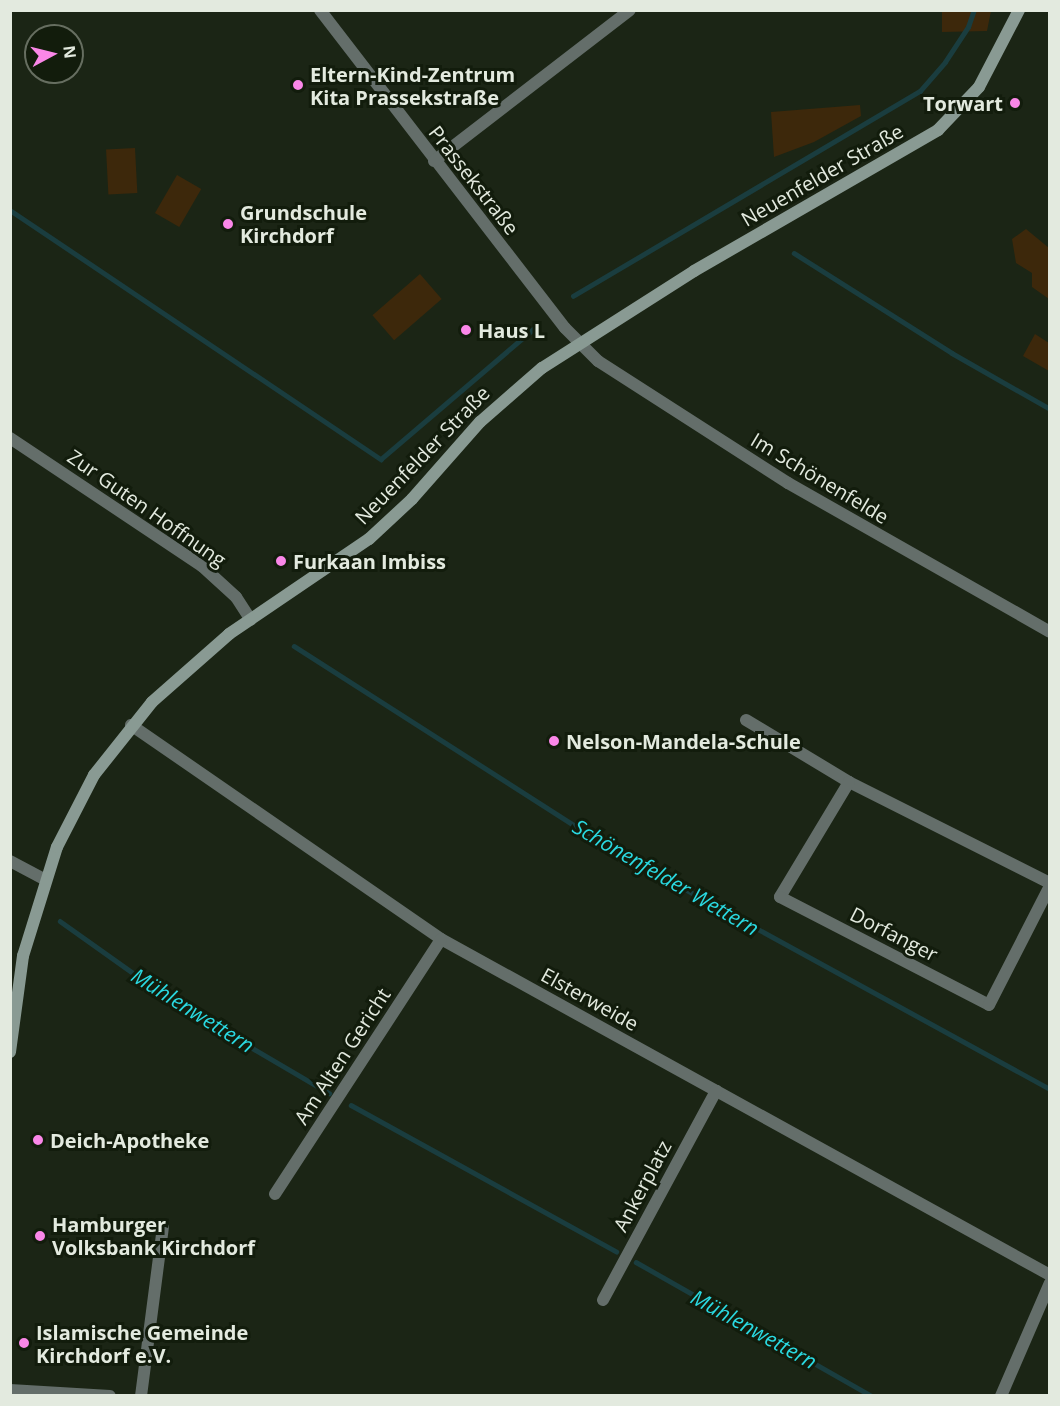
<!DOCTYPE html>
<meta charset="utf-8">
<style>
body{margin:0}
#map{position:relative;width:1060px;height:1406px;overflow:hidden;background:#1b2515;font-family:"Open Sans",sans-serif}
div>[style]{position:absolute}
.green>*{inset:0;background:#3d280b;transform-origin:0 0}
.stream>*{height:4.5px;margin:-2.25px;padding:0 2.25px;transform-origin:2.25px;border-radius:2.25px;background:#1a3d3f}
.minor>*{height:12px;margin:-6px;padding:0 6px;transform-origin:6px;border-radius:6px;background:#646e6a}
.tertiary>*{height:12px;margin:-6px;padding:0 6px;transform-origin:6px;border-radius:6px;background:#646e6a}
.secondary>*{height:12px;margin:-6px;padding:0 6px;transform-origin:6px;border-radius:6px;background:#899a93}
.dots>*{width:16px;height:16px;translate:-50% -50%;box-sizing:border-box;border:3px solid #121c0c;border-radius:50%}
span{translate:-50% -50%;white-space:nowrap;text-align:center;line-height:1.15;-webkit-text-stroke:6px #121c0c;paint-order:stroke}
.poi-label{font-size:20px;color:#e3eadf;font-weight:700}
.left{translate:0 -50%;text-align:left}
.right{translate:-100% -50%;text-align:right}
.street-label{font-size:20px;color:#e3eadf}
.water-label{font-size:21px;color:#2ad9e1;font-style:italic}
.frame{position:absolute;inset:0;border:12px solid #e3eadf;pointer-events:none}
.north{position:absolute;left:24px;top:24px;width:60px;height:60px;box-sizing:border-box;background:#121c0c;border:2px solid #666e60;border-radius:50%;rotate:83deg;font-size:16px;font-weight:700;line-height:24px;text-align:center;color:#e3eadf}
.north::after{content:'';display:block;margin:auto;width:21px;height:27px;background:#fa87e8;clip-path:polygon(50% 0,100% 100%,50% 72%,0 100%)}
</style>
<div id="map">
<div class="green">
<div style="clip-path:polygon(942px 11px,942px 10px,991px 11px,987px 31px,942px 32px)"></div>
<div style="clip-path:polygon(860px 105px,861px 116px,814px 142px,774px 157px,771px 112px)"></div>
<div style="left:135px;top:148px;width:45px;height:29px;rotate:87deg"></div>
<div style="left:177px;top:175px;width:28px;height:44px;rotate:30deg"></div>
<div style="clip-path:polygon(1026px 229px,1049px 248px,1049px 299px,1032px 287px,1032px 273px,1016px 263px,1012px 239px)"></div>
<div style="left:420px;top:274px;width:33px;height:63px;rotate:49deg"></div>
<div style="clip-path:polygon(1035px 334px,1049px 343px,1049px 371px,1023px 356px)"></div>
</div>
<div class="stream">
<div style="left:10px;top:210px;width:447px;rotate:33.9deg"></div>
<div style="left:381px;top:459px;width:200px;rotate:-40.5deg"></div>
<div style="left:794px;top:253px;width:187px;rotate:32.3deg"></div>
<div style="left:952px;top:353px;width:113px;rotate:29.7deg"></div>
<div style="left:573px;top:296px;width:403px;rotate:-30.6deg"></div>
<div style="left:920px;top:91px;width:38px;rotate:-49deg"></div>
<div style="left:945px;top:62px;width:42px;rotate:-56.7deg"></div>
<div style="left:968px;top:27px;width:18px;rotate:-71deg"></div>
<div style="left:294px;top:646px;width:375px;rotate:32.6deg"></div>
<div style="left:610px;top:848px;width:502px;rotate:28.71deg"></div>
<div style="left:60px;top:921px;width:140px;rotate:35.4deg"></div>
<div style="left:174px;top:1002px;width:180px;rotate:30.4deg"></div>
<div style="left:351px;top:1105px;width:303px;rotate:28.9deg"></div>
<div style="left:636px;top:1262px;width:271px;rotate:29.6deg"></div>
</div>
<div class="minor">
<div style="left:320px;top:10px;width:401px;rotate:52.4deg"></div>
<div style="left:565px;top:328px;width:47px;rotate:45deg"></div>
<div style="left:598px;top:361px;width:226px;rotate:32.7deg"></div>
<div style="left:788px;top:483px;width:301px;rotate:29.6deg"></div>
<div style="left:434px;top:161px;width:247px;rotate:-37.6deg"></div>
<div style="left:10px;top:438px;width:231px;rotate:33.7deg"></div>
<div style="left:202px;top:566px;width:46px;rotate:42.4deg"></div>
<div style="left:236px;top:597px;width:27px;rotate:57deg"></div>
<div style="left:746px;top:720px;width:120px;rotate:31deg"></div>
<div style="left:849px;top:782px;width:225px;rotate:26.7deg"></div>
<div style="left:131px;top:725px;width:377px;rotate:34.6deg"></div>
<div style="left:441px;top:939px;width:696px;rotate:28.89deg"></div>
<div style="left:849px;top:782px;width:134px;rotate:121deg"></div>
<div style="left:780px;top:897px;width:235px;rotate:27.3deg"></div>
<div style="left:989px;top:1005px;width:134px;rotate:-62.9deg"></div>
<div style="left:10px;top:861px;width:40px;rotate:28deg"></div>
<div style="left:275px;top:1194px;width:304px;rotate:-56.9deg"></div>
<div style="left:603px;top:1300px;width:238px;rotate:-61.6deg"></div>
<div style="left:141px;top:1396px;width:170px;rotate:-82.6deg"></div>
<div style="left:1001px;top:1396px;width:123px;rotate:-66.6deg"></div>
</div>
<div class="tertiary">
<div style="left:10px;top:1390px;width:100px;rotate:3.4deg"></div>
</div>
<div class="secondary">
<div style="left:10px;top:1052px;width:97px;rotate:-82.3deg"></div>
<div style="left:23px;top:956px;width:114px;rotate:-72.7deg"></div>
<div style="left:57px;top:847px;width:81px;rotate:-62.8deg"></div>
<div style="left:94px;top:775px;width:93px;rotate:-51.5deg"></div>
<div style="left:152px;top:702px;width:103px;rotate:-41.4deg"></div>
<div style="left:229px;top:634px;width:169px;rotate:-34.2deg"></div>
<div style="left:369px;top:539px;width:59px;rotate:-42.9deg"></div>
<div style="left:412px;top:499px;width:103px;rotate:-48.6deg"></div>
<div style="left:480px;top:422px;width:82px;rotate:-41.1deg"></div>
<div style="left:542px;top:368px;width:180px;rotate:-32.5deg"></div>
<div style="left:694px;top:271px;width:282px;rotate:-30deg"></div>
<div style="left:938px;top:130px;width:59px;rotate:-46.4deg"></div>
<div style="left:979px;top:87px;width:87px;rotate:-62.5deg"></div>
</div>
<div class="dots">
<div style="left:298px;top:85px;background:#fa87e8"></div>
<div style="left:1015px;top:103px;background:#fa87e8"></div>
<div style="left:228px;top:224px;background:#fa87e8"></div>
<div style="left:466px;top:330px;background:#fa87e8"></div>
<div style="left:281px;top:561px;background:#fa87e8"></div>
<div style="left:554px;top:741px;background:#fa87e8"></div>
<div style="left:38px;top:1140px;background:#fa87e8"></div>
<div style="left:40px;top:1236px;background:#fa87e8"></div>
<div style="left:24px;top:1343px;background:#fa87e8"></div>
</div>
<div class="poi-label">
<span class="left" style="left:310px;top:86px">Eltern-Kind-Zentrum<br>Kita Prassekstraße</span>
<span class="right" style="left:1003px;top:103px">Torwart</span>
<span class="left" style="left:240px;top:224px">Grundschule<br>Kirchdorf</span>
<span class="left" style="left:478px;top:330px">Haus L</span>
<span class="left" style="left:293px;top:561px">Furkaan Imbiss</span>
<span class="left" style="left:566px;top:741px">Nelson-Mandela-Schule</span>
<span class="left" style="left:50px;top:1140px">Deich-Apotheke</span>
<span class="left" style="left:52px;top:1236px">Hamburger<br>Volksbank Kirchdorf</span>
<span class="left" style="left:36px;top:1344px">Islamische Gemeinde<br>Kirchdorf e.V.</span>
</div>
<div class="street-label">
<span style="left:822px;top:175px;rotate:-30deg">Neuenfelder Straße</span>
<span style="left:474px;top:180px;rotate:52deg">Prassekstraße</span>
<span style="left:422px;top:455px;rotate:-46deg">Neuenfelder Straße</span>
<span style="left:820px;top:478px;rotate:31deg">Im Schönenfelde</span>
<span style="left:147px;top:508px;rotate:35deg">Zur Guten Hoffnung</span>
<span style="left:894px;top:934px;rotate:27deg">Dorfanger</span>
<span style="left:590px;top:999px;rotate:29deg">Elsterweide</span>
<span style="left:342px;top:1056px;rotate:-57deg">Am Alten Gericht</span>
<span style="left:642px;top:1186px;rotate:-62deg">Ankerplatz</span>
</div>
<div class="water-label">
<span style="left:666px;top:877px;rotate:30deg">Schönenfelder Wettern</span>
<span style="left:193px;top:1010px;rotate:32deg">Mühlenwettern</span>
<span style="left:754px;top:1329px;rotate:29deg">Mühlenwettern</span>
</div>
<div class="frame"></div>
<div class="north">N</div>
</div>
